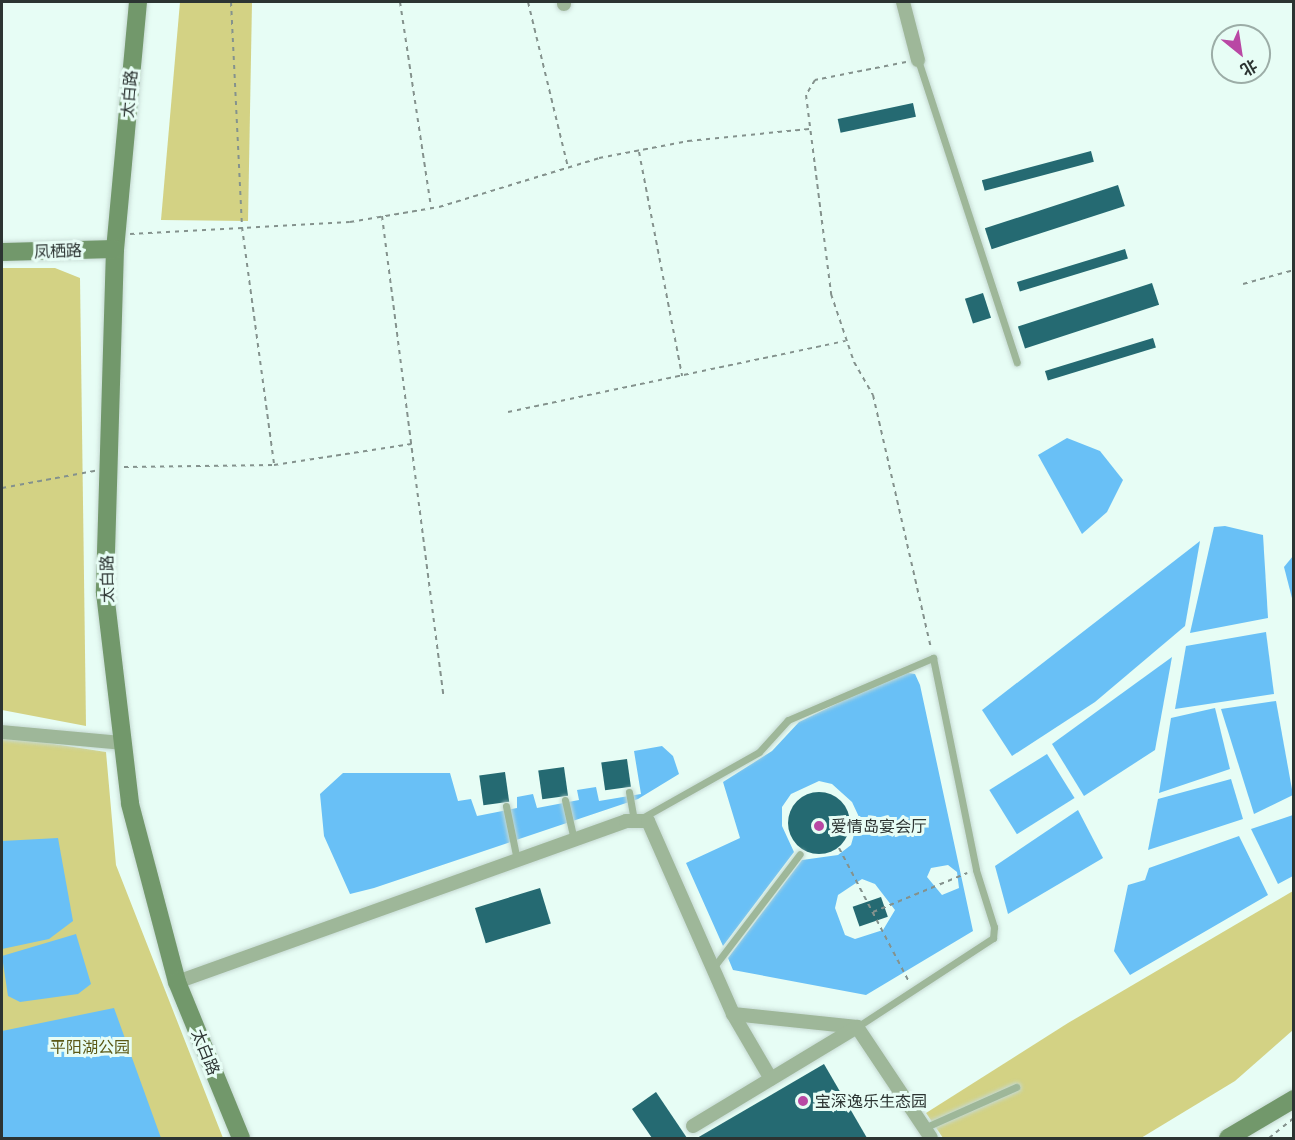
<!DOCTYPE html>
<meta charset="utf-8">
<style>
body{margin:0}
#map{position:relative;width:1295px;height:1140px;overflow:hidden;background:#e7fdf5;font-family:"IBM Plex Sans","Noto Sans SC",sans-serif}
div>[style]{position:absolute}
.green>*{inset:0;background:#d3d284}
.water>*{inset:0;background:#69c0f6;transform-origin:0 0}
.building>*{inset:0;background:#256a72;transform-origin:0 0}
.round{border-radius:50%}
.path>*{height:2px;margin-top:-1px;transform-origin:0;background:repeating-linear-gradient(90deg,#84928d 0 4.5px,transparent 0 9px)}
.roads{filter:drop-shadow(0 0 2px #c5d9d2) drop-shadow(0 0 2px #c5d9d2)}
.lane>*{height:7px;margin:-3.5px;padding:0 3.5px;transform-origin:3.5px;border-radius:3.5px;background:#9eb799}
.street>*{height:14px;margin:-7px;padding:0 7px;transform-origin:7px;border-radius:7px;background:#9eb799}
.secondary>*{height:18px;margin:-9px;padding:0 9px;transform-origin:9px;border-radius:9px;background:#72986b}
.dots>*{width:16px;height:16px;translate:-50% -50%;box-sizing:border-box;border:3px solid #e7fdf5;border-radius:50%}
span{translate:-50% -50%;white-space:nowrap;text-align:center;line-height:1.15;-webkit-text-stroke:6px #e7fdf5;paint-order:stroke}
.street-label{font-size:16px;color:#2c3432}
.poi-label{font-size:16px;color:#2c3432}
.left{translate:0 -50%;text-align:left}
.park-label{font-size:16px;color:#5b5916}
.frame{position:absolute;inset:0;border:3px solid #2c3432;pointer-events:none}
.north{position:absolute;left:1211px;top:24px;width:60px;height:60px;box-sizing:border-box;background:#e7fdf5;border:2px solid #9cada7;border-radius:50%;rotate:150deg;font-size:16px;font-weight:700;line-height:24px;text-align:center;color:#2c3432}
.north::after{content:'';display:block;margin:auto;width:21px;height:27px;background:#b948a4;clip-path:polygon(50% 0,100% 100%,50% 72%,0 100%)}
</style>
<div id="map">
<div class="green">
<div style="clip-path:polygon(180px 2px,252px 2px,248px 221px,161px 220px)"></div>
<div style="clip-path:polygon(2px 268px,55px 268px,80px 278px,86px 726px,2px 710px)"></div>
<div style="clip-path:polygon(2px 736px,106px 752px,116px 865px,223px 1138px,2px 1138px)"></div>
<div style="clip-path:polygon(1293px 891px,1293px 1030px,1235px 1081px,1141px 1138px,943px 1138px,926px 1113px,1068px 1023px)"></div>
</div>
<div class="water">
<div style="clip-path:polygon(1067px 438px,1100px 451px,1123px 480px,1107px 512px,1082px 534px,1038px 455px)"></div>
<div style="clip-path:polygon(1225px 526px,1263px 535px,1268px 618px,1190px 633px,1214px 527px)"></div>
<div style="clip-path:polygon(1200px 541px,1185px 626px,1095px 702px,1012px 756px,982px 710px)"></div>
<div style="clip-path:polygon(1293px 556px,1293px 602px,1284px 567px)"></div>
<div style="clip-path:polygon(1266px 632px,1274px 694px,1175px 709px,1186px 646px)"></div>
<div style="clip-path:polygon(1172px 657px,1155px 750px,1084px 796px,1052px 744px)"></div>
<div style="clip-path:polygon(evenodd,902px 672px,915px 674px,920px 685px,973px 931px,866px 995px,733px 970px,728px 958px,802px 860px,838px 855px,851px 845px,859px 817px,852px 802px,832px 784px,819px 781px,791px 794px,782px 807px,782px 826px,794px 852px,723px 946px,686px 863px,740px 838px,723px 782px,772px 751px,799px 722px,902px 672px,948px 865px,957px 872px,959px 888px,942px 895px,927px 877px,931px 868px,948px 865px,902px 672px,862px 879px,875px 884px,895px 910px,883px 930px,855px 939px,845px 935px,835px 908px,838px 895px,862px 879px)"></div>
<div style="clip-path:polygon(1276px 701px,1293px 795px,1254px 814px,1221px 709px)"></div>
<div style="clip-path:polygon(1215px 708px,1230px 769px,1159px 793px,1171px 718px)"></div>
<div style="clip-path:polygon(662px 746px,673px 756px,679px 774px,638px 799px,374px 888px,350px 894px,324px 836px,320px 794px,343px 773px,450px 773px,458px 801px,471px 799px,477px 816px,517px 808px,517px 797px,533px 794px,537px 808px,579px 800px,577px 790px,596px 787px,599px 801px,641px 794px,634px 751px)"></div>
<div style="left:1047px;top:754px;width:52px;height:68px;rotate:58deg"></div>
<div style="clip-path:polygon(1231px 779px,1243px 819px,1148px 850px,1158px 799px)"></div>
<div style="clip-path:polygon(1078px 810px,1103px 858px,1008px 914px,995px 866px)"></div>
<div style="clip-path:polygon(1293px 815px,1293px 876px,1278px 884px,1251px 829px)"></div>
<div style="clip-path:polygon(1239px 836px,1268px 895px,1130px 975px,1114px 951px,1128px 885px,1145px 880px,1149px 868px)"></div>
<div style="clip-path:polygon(58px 838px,73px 921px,49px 939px,2px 949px,2px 841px)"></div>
<div style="clip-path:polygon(76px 934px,91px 984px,78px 994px,20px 1002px,8px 996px,2px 956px)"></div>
<div style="clip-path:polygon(114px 1008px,161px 1138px,2px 1138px,2px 1031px)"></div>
</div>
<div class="building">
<div style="left:913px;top:103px;width:14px;height:77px;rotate:78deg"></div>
<div style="left:1091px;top:151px;width:11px;height:113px;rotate:75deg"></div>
<div style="left:1118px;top:185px;width:22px;height:140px;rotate:72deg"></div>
<div style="left:1125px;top:249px;width:10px;height:113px;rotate:73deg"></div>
<div style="left:1152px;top:283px;width:23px;height:141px;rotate:72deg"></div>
<div style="left:983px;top:293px;width:26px;height:19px;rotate:72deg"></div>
<div style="left:1153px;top:338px;width:10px;height:113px;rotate:73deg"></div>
<div style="left:627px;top:759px;width:28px;height:26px;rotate:82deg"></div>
<div style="left:564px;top:767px;width:29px;height:26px;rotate:82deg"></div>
<div style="left:505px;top:772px;width:30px;height:26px;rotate:82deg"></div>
<div class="round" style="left:788px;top:792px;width:62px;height:62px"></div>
<div style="left:540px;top:888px;width:37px;height:68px;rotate:73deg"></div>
<div style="left:881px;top:897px;width:21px;height:30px;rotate:71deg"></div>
<div style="clip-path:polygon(824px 1064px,867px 1138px,697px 1138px)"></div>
<div style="clip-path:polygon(656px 1092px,687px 1138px,652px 1138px,632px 1109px)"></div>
</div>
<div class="path">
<div style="left:231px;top:2px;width:225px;rotate:87.2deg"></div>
<div style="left:242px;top:227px;width:240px;rotate:82.3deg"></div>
<div style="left:400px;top:2px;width:208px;rotate:81.4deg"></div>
<div style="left:528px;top:2px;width:170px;rotate:76.4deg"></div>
<div style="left:906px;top:62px;width:93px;rotate:168.8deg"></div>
<div style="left:815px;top:80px;width:17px;rotate:121deg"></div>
<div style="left:806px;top:95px;width:201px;rotate:82.8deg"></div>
<div style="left:831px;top:294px;width:72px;rotate:71.3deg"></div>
<div style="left:854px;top:362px;width:38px;rotate:60deg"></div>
<div style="left:873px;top:395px;width:260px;rotate:77.1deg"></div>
<div style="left:639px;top:152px;width:228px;rotate:79.1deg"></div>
<div style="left:382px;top:216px;width:485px;rotate:82.7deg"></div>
<div style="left:130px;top:234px;width:220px;rotate:-3.1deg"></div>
<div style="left:350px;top:222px;width:90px;rotate:-9.6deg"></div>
<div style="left:439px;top:207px;width:167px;rotate:-17deg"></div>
<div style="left:599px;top:158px;width:91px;rotate:-10.8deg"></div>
<div style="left:688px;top:141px;width:122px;rotate:-5.7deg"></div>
<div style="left:1243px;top:284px;width:53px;rotate:-15.4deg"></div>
<div style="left:508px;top:412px;width:345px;rotate:-11.9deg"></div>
<div style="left:124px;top:467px;width:150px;rotate:-0.8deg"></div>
<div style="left:274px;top:465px;width:139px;rotate:-8.7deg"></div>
<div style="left:2px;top:488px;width:95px;rotate:-10.4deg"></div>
<div style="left:839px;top:848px;width:151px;rotate:62.4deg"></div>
<div style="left:873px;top:912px;width:102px;rotate:-22.5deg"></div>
<div style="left:1269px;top:1138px;width:32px;rotate:-39deg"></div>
</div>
<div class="roads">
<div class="lane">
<div style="left:918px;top:60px;width:318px;rotate:71.9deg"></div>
<div style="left:629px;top:792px;width:29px;rotate:80deg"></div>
<div style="left:565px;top:800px;width:41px;rotate:77.3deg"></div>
<div style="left:506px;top:806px;width:55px;rotate:78.5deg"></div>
<div style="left:642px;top:818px;width:134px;rotate:-29.4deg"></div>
<div style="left:759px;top:752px;width:43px;rotate:-47.8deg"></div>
<div style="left:788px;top:720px;width:158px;rotate:-23.2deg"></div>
<div style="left:933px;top:658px;width:216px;rotate:78.5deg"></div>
<div style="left:976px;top:870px;width:60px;rotate:72.5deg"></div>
<div style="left:994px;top:927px;width:11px;rotate:95deg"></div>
<div style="left:993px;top:938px;width:163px;rotate:146.8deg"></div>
<div style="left:713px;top:968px;width:143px;rotate:-52.7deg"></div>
<div style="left:924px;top:1128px;width:101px;rotate:-24deg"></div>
</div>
<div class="street">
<div style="left:564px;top:2px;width:2px;rotate:90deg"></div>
<div style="left:903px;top:2px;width:60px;rotate:75.5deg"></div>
<div style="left:2px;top:732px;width:121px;rotate:5.2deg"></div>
<div style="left:177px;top:982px;width:477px;rotate:-19.7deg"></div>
<div style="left:626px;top:821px;width:22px"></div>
<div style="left:648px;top:821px;width:211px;rotate:66.2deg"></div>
<div style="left:733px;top:1014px;width:75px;rotate:59.7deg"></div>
<div style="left:733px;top:1014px;width:125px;rotate:6deg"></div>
<div style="left:857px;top:1027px;width:133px;rotate:56.3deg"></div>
<div style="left:693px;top:1126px;width:192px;rotate:-31.1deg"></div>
</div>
<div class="secondary">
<div style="left:138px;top:2px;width:248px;rotate:95.3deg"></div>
<div style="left:115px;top:249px;width:344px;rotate:91.7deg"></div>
<div style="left:105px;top:593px;width:212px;rotate:83.2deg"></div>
<div style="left:130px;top:804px;width:184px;rotate:75.2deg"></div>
<div style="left:177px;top:982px;width:169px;rotate:67.7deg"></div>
<div style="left:2px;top:252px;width:113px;rotate:-1.5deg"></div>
<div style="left:1228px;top:1138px;width:77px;rotate:-30.6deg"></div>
</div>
</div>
<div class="dots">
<div style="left:819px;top:826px;background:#b948a4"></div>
<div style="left:803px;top:1101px;background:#b948a4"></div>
</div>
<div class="street-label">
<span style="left:129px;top:94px;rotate:-85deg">太白路</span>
<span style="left:58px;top:251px;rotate:-2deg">凤栖路</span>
<span style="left:107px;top:579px;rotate:-91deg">太白路</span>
<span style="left:206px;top:1052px;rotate:68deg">太白路</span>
</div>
<div class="poi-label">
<span class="left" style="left:831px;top:826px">爱情岛宴会厅</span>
<span class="left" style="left:815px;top:1101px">宝深逸乐生态园</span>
</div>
<div class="park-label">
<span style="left:90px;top:1047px">平阳湖公园</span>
</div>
<div class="frame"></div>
<div class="north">北</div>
</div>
